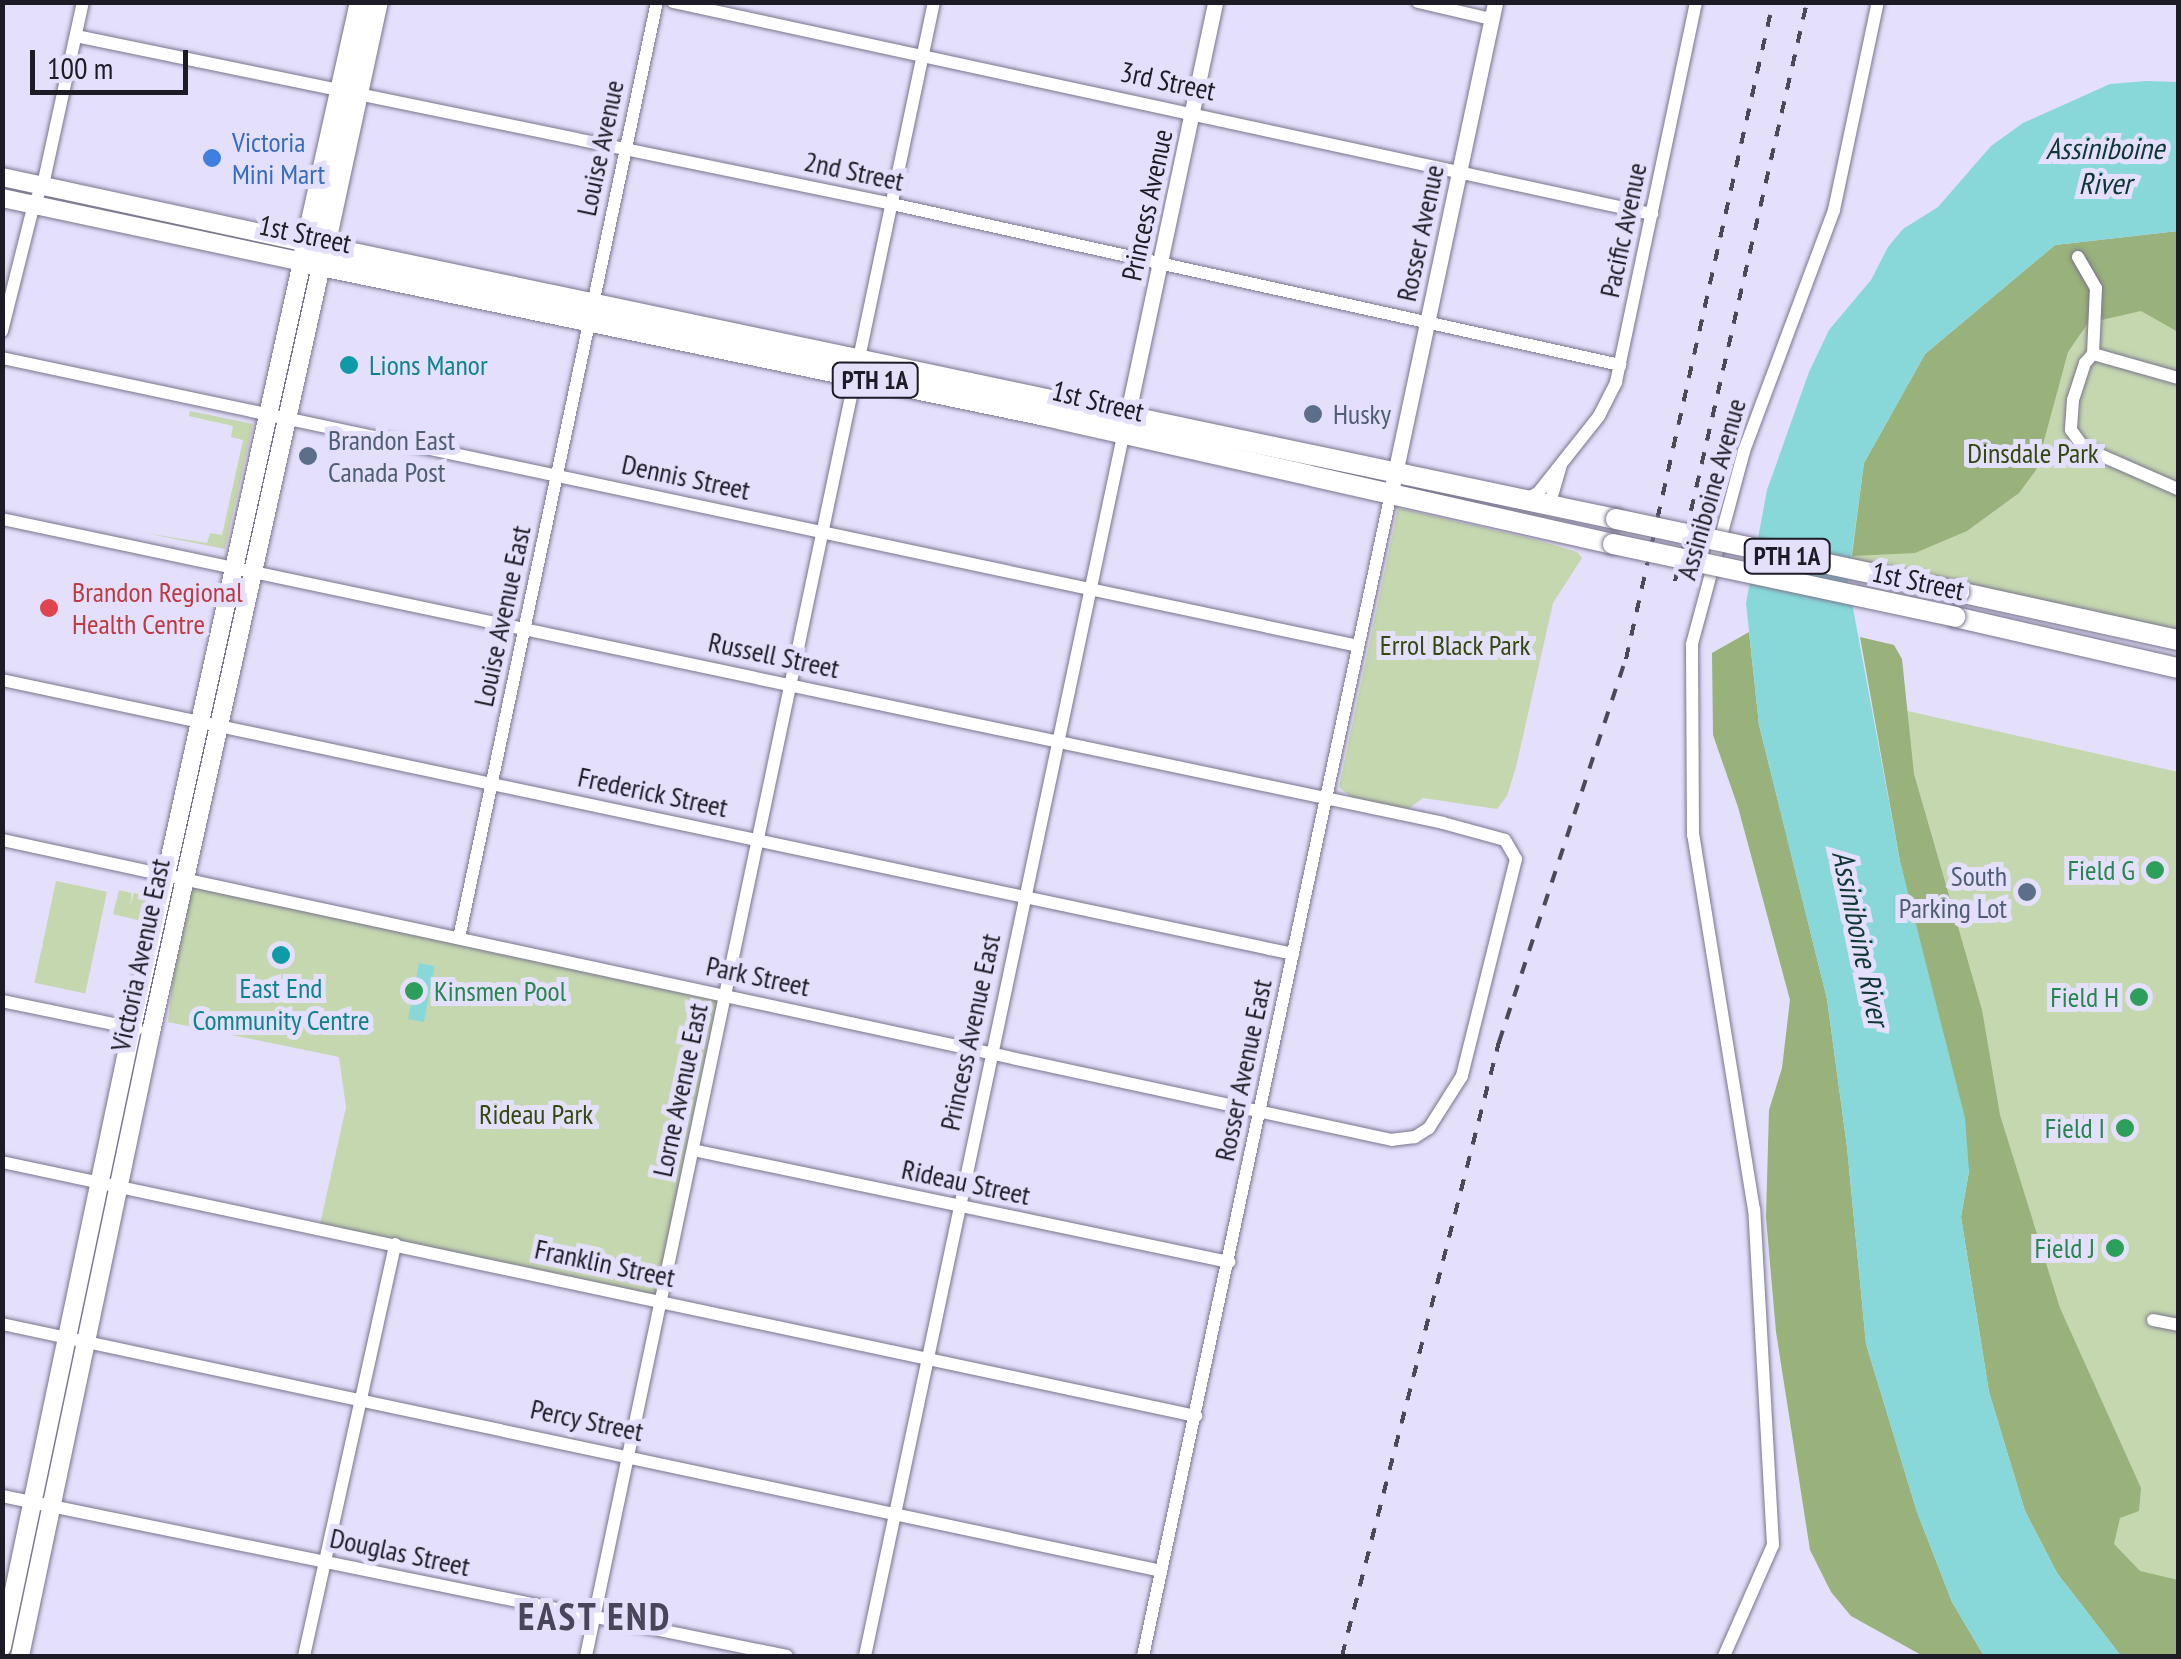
<!DOCTYPE html>
<style>
body{margin:0}
#map{position:relative;width:2181px;height:1659px;overflow:hidden;background:#e4dffb;font-family:"PT Sans Narrow",sans-serif}
div>[style]{position:absolute}
.green>*{inset:0;background:#c5d7af;transform-origin:0 0}
.forest>*{inset:0;background:#99b17b}
.water>*{inset:0;background:#88d8d9;transform-origin:0 0}
.roads{filter:drop-shadow(0 0 2px #7a758d) drop-shadow(0 0 2px #7a758d)}
.minor>*{height:12px;margin:-6px;padding:0 6px;transform-origin:6px;border-radius:6px;background:#fff}
.tertiary>*{height:15px;margin:-7.5px;padding:0 7.5px;transform-origin:7.5px;border-radius:7.5px;background:#fff}
.secondary>*{height:18px;margin:-9px;padding:0 9px;transform-origin:9px;border-radius:9px;background:#fff}
.primary>*{height:20px;margin:-10px;padding:0 10px;transform-origin:10px;border-radius:10px;background:#fff}
.rail>*{height:4px;margin-top:-2px;transform-origin:0;background:repeating-linear-gradient(90deg,#4b4957 0 12px,transparent 0 24px)}
.bridges{filter:drop-shadow(0 0 2px #7a758d) drop-shadow(0 0 2px #7a758d)}
.primary-bridge>*{height:20px;margin:-10px;padding:0 10px;transform-origin:10px;border-radius:10px;background:#fff}
.dots>*{width:28px;height:28px;translate:-50% -50%;box-sizing:border-box;border:5px solid #e4dffb;border-radius:50%}
span{translate:-50% -50%;white-space:nowrap;text-align:center;line-height:1.15;-webkit-text-stroke:10px #e4dffb;paint-order:stroke}
.shield-label span{padding:2px 8px;background:#e4dffb;border:2px solid;border-radius:8px;-webkit-text-stroke-width:0}
.shield-label{font-size:25px;color:#1d1b25;font-weight:700}
.street-label{font-size:28px;color:#1d1b25}
.shop-label{font-size:28px;color:#366cbe}
.left{translate:0 -50%;text-align:left}
.culture-label{font-size:28px;color:#0d838f}
.service-label{font-size:28px;color:#4e5e75}
.right{translate:-100% -50%;text-align:right}
.park-label{font-size:28px;color:#33480c}
.health-label{font-size:28px;color:#be3a42}
.leisure-label{font-size:28px;color:#27864d}
.water-label{font-size:30px;color:#0f3737;font-style:italic}
.district-label{font-size:38px;color:#49455b;font-weight:700;letter-spacing:2.5px}
.frame{position:absolute;inset:0;border:5px solid #1d1b25;pointer-events:none}
.scale{position:absolute;left:30px;top:50px;width:158px;height:45px;box-sizing:border-box;border:5px solid #1d1b25;border-top:0;padding-left:12px;font-size:30px;line-height:35px;white-space:nowrap;color:#1d1b25;-webkit-text-stroke:8px #e4dffb;paint-order:stroke}
</style>
<div id="map">
<div class="green">
<div style="clip-path:polygon(2178px 231px,2178px 637px,1850px 566px,1864px 463px)"></div>
<div style="clip-path:polygon(190px 411px,253px 424px,225px 549px,145px 533px,207px 543px,210px 533px,222px 535px,243px 440px,231px 437px,233px 426px,189px 416px)"></div>
<div style="clip-path:polygon(1398px 508px,1537px 540px,1577px 552px,1582px 558px,1553px 603px,1516px 767px,1507px 796px,1497px 809px,1423px 798px,1407px 810px,1352px 798px,1339px 787px)"></div>
<div style="clip-path:polygon(1872px 703px,2178px 772px,2178px 1656px,2121px 1656px,1900px 861px)"></div>
<div style="clip-path:polygon(184px 880px,726px 995px,661px 1301px,319px 1229px,346px 1107px,339px 1057px,168px 1022px)"></div>
<div style="left:56px;top:881px;width:52px;height:104px;rotate:12deg"></div>
<div style="clip-path:polygon(119px 890px,132px 893px,130px 906px,134px 893px,147px 896px,141px 921px,113px 914px)"></div>
</div>
<div class="forest">
<div style="clip-path:polygon(2178px 231px,2178px 332px,2141px 311px,2088px 323px,2068px 352px,2036px 470px,2019px 493px,1967px 531px,1915px 553px,1852px 556px,1864px 463px,1925px 354px,2055px 245px)"></div>
<div style="clip-path:polygon(1749px 632px,1759px 725px,1827px 999px,1847px 1147px,1866px 1344px,1917px 1512px,1952px 1602px,1984px 1656px,1923px 1656px,1851px 1616px,1831px 1592px,1810px 1550px,1776px 1332px,1766px 1217px,1769px 1110px,1782px 1068px,1790px 1000px,1738px 807px,1713px 735px,1712px 653px)"></div>
<div style="clip-path:polygon(1860px 637px,1894px 645px,1902px 659px,1914px 774px,1982px 1010px,2000px 1115px,2060px 1308px,2141px 1488px,2139px 1511px,2120px 1518px,2114px 1544px,2140px 1571px,2178px 1580px,2178px 1656px,2121px 1656px,2057px 1573px,2025px 1511px,1989px 1392px,1961px 1217px,1969px 1171px,1900px 861px)"></div>
</div>
<div class="water">
<div style="clip-path:polygon(2147px 81px,2178px 82px,2178px 231px,2055px 245px,1925px 354px,1864px 463px,1848px 581px,1900px 861px,1965px 1118px,1969px 1171px,1961px 1217px,1989px 1392px,2025px 1511px,2057px 1573px,2121px 1656px,1984px 1656px,1952px 1602px,1917px 1512px,1866px 1344px,1847px 1147px,1827px 999px,1759px 725px,1746px 603px,1767px 490px,1809px 372px,1829px 330px,1871px 280px,1888px 247px,1903px 229px,1938px 207px,1991px 146px,2023px 123px,2110px 84px)"></div>
<div style="left:419px;top:963px;width:16px;height:57px;rotate:11deg"></div>
</div>
<div class="roads">
<div class="minor">
<div style="left:673px;top:2px;width:1002px;rotate:12.22deg"></div>
<div style="left:1418px;top:2px;width:75px;rotate:13.1deg"></div>
<div style="left:76px;top:36px;width:833px;rotate:11.63deg"></div>
<div style="left:892px;top:204px;width:746px;rotate:12.47deg"></div>
<div style="left:2078px;top:257px;width:36px;rotate:60deg"></div>
<div style="left:2096px;top:288px;width:66px;rotate:92.6deg"></div>
<div style="left:2px;top:331px;width:131px;rotate:-75.9deg"></div>
<div style="left:34px;top:204px;width:21px;rotate:-65deg"></div>
<div style="left:43px;top:185px;width:187px;rotate:-77.7deg"></div>
<div style="left:2px;top:358px;width:1386px;rotate:11.99deg"></div>
<div style="left:2178px;top:378px;width:88px;rotate:-164.2deg"></div>
<div style="left:2093px;top:354px;width:12px;rotate:132deg"></div>
<div style="left:2085px;top:363px;width:39px;rotate:108deg"></div>
<div style="left:2073px;top:400px;width:30px;rotate:94deg"></div>
<div style="left:2071px;top:430px;width:22px;rotate:54deg"></div>
<div style="left:2084px;top:448px;width:103px;rotate:23.6deg"></div>
<div style="left:1526px;top:499px;width:13px;rotate:-27deg"></div>
<div style="left:1538px;top:493px;width:98px;rotate:-51.6deg"></div>
<div style="left:1599px;top:416px;width:38px;rotate:-63deg"></div>
<div style="left:1616px;top:382px;width:388px;rotate:-78.1deg"></div>
<div style="left:1549px;top:506px;width:43px;rotate:-73.7deg"></div>
<div style="left:2px;top:519px;width:1473px;rotate:11.91deg"></div>
<div style="left:1443px;top:823px;width:64px;rotate:15.3deg"></div>
<div style="left:1505px;top:840px;width:22px;rotate:60deg"></div>
<div style="left:1516px;top:859px;width:224px;rotate:104deg"></div>
<div style="left:1462px;top:1076px;width:62px;rotate:122.4deg"></div>
<div style="left:1429px;top:1128px;width:17px;rotate:147deg"></div>
<div style="left:1415px;top:1137px;width:23px;rotate:173deg"></div>
<div style="left:1392px;top:1140px;width:1422px;rotate:-167.82deg"></div>
<div style="left:2px;top:680px;width:1320px;rotate:11.98deg"></div>
<div style="left:459px;top:938px;width:957px;rotate:-78.06deg"></div>
<div style="left:2px;top:1001px;width:138px;rotate:11.7deg"></div>
<div style="left:693px;top:1150px;width:548px;rotate:11.8deg"></div>
<div style="left:2px;top:1162px;width:1221px;rotate:12.01deg"></div>
<div style="left:2153px;top:1320px;width:25px;rotate:11deg"></div>
<div style="left:2px;top:1324px;width:1185px;rotate:12.03deg"></div>
<div style="left:2px;top:1496px;width:801px;rotate:11.52deg"></div>
<div style="left:304px;top:1656px;width:422px;rotate:-77.5deg"></div>
<div style="left:586px;top:1656px;width:1690px;rotate:-78.12deg"></div>
<div style="left:865px;top:1656px;width:1247px;rotate:-78.06deg"></div>
<div style="left:1143px;top:1656px;width:1189px;rotate:-77.96deg"></div>
<div style="left:1724px;top:1656px;width:121px;rotate:-66.2deg"></div>
<div style="left:1773px;top:1545px;width:336px;rotate:-93.2deg"></div>
<div style="left:1754px;top:1210px;width:380px;rotate:-99.2deg"></div>
<div style="left:1693px;top:835px;width:191px;rotate:-90.3deg"></div>
<div style="left:1692px;top:644px;width:200px;rotate:-74.9deg"></div>
<div style="left:1744px;top:451px;width:257px;rotate:-69.5deg"></div>
<div style="left:1834px;top:210px;width:213px;rotate:-78.1deg"></div>
</div>
<div class="tertiary">
<div style="left:1126px;top:422px;width:429px;rotate:-78deg"></div>
<div style="left:1393px;top:483px;width:492px;rotate:-78deg"></div>
</div>
<div class="secondary">
<div style="left:2px;top:177px;width:311px;rotate:12.2deg"></div>
<div style="left:2px;top:198px;width:307px;rotate:12deg"></div>
<div style="left:302px;top:262px;width:785px;rotate:102.51deg"></div>
<div style="left:132px;top:1028px;width:633px;rotate:101.86deg"></div>
<div style="left:20px;top:1656px;width:638px;rotate:-78.14deg"></div>
<div style="left:151px;top:1032px;width:785px;rotate:-77.49deg"></div>
</div>
<div class="primary">
<div style="left:360px;top:2px;width:266px;rotate:102.6deg"></div>
<div style="left:302px;top:262px;width:755px;rotate:11.7deg"></div>
<div style="left:1041px;top:415px;width:586px;rotate:12.71deg"></div>
<div style="left:306px;top:243px;width:1339px;rotate:11.9deg"></div>
<div style="left:322px;top:260px;width:264px;rotate:-77.8deg"></div>
<div style="left:1959px;top:592px;width:224px;rotate:12.4deg"></div>
<div style="left:1955px;top:617px;width:229px;rotate:12.9deg"></div>
</div>
</div>
<div class="rail">
<div style="left:1675px;top:581px;width:594px;rotate:-77.16deg"></div>
<div style="left:1342px;top:1656px;width:634px;rotate:-75.66deg"></div>
<div style="left:1499px;top:1042px;width:404px;rotate:-71.7deg"></div>
<div style="left:1626px;top:659px;width:673px;rotate:-77.39deg"></div>
</div>
<div class="bridges">
<div class="primary-bridge">
<div style="left:1616px;top:519px;width:351px;rotate:12deg"></div>
<div style="left:1613px;top:544px;width:350px;rotate:12deg"></div>
</div>
</div>
<div class="dots">
<div style="left:212px;top:158px;background:#3f7fe0"></div>
<div style="left:349px;top:365px;background:#0f9aa8"></div>
<div style="left:1313px;top:414px;background:#5c6f8a"></div>
<div style="left:308px;top:456px;background:#5c6f8a"></div>
<div style="left:49px;top:608px;background:#e0444e"></div>
<div style="left:2155px;top:870px;background:#2e9e5b"></div>
<div style="left:2027px;top:892px;background:#5c6f8a"></div>
<div style="left:281px;top:955px;background:#0f9aa8"></div>
<div style="left:414px;top:991px;background:#2e9e5b"></div>
<div style="left:2139px;top:997px;background:#2e9e5b"></div>
<div style="left:2125px;top:1128px;background:#2e9e5b"></div>
<div style="left:2115px;top:1248px;background:#2e9e5b"></div>
</div>
<div class="shield-label">
<span style="left:875px;top:380px">PTH 1A</span>
<span style="left:1787px;top:556px">PTH 1A</span>
</div>
<div class="street-label">
<span style="left:1168px;top:81px;rotate:12deg">3rd Street</span>
<span style="left:600px;top:148px;rotate:-78deg">Louise Avenue</span>
<span style="left:854px;top:171px;rotate:12deg">2nd Street</span>
<span style="left:1147px;top:205px;rotate:-78deg">Princess Avenue</span>
<span style="left:1623px;top:230px;rotate:-78deg">Pacific Avenue</span>
<span style="left:1420px;top:233px;rotate:-78deg">Rosser Avenue</span>
<span style="left:305px;top:234px;rotate:12deg">1st Street</span>
<span style="left:1098px;top:401px;rotate:14deg">1st Street</span>
<span style="left:686px;top:477px;rotate:12deg">Dennis Street</span>
<span style="left:1711px;top:489px;rotate:-74deg">Assiniboine Avenue</span>
<span style="left:1918px;top:581px;rotate:12deg">1st Street</span>
<span style="left:502px;top:616px;rotate:-78deg">Louise Avenue East</span>
<span style="left:774px;top:655px;rotate:12deg">Russell Street</span>
<span style="left:653px;top:792px;rotate:12deg">Frederick Street</span>
<span style="left:140px;top:955px;rotate:-78deg">Victoria Avenue East</span>
<span style="left:758px;top:976px;rotate:12deg">Park Street</span>
<span style="left:970px;top:1032px;rotate:-78deg">Princess Avenue East</span>
<span style="left:1243px;top:1070px;rotate:-78deg">Rosser Avenue East</span>
<span style="left:680px;top:1090px;rotate:-78deg">Lorne Avenue East</span>
<span style="left:966px;top:1182px;rotate:12deg">Rideau Street</span>
<span style="left:605px;top:1263px;rotate:12deg">Franklin Street</span>
<span style="left:587px;top:1420px;rotate:12deg">Percy Street</span>
<span style="left:400px;top:1552px;rotate:12deg">Douglas Street</span>
</div>
<div class="shop-label">
<span class="left" style="left:232px;top:158px">Victoria<br>Mini Mart</span>
</div>
<div class="culture-label">
<span class="left" style="left:369px;top:365px">Lions Manor</span>
<span style="left:281px;top:1004px">East End<br>Community Centre</span>
</div>
<div class="service-label">
<span class="left" style="left:1333px;top:414px">Husky</span>
<span class="left" style="left:328px;top:456px">Brandon East<br>Canada Post</span>
<span class="right" style="left:2007px;top:892px">South<br>Parking Lot</span>
</div>
<div class="park-label">
<span style="left:2033px;top:453px">Dinsdale Park</span>
<span style="left:1455px;top:645px">Errol Black Park</span>
<span style="left:536px;top:1114px">Rideau Park</span>
</div>
<div class="health-label">
<span class="left" style="left:72px;top:608px">Brandon Regional<br>Health Centre</span>
</div>
<div class="leisure-label">
<span class="right" style="left:2135px;top:870px">Field G</span>
<span class="left" style="left:434px;top:991px">Kinsmen Pool</span>
<span class="right" style="left:2119px;top:997px">Field H</span>
<span class="right" style="left:2105px;top:1128px">Field I</span>
<span class="right" style="left:2095px;top:1248px">Field J</span>
</div>
<div class="water-label">
<span style="left:2105px;top:165px">Assiniboine<br>River</span>
<span style="left:1861px;top:938px;rotate:78deg">Assiniboine River</span>
</div>
<div class="district-label">
<span style="left:595px;top:1616px">EAST END</span>
</div>
<div class="frame"></div>
<div class="scale">100 m</div>
</div>
